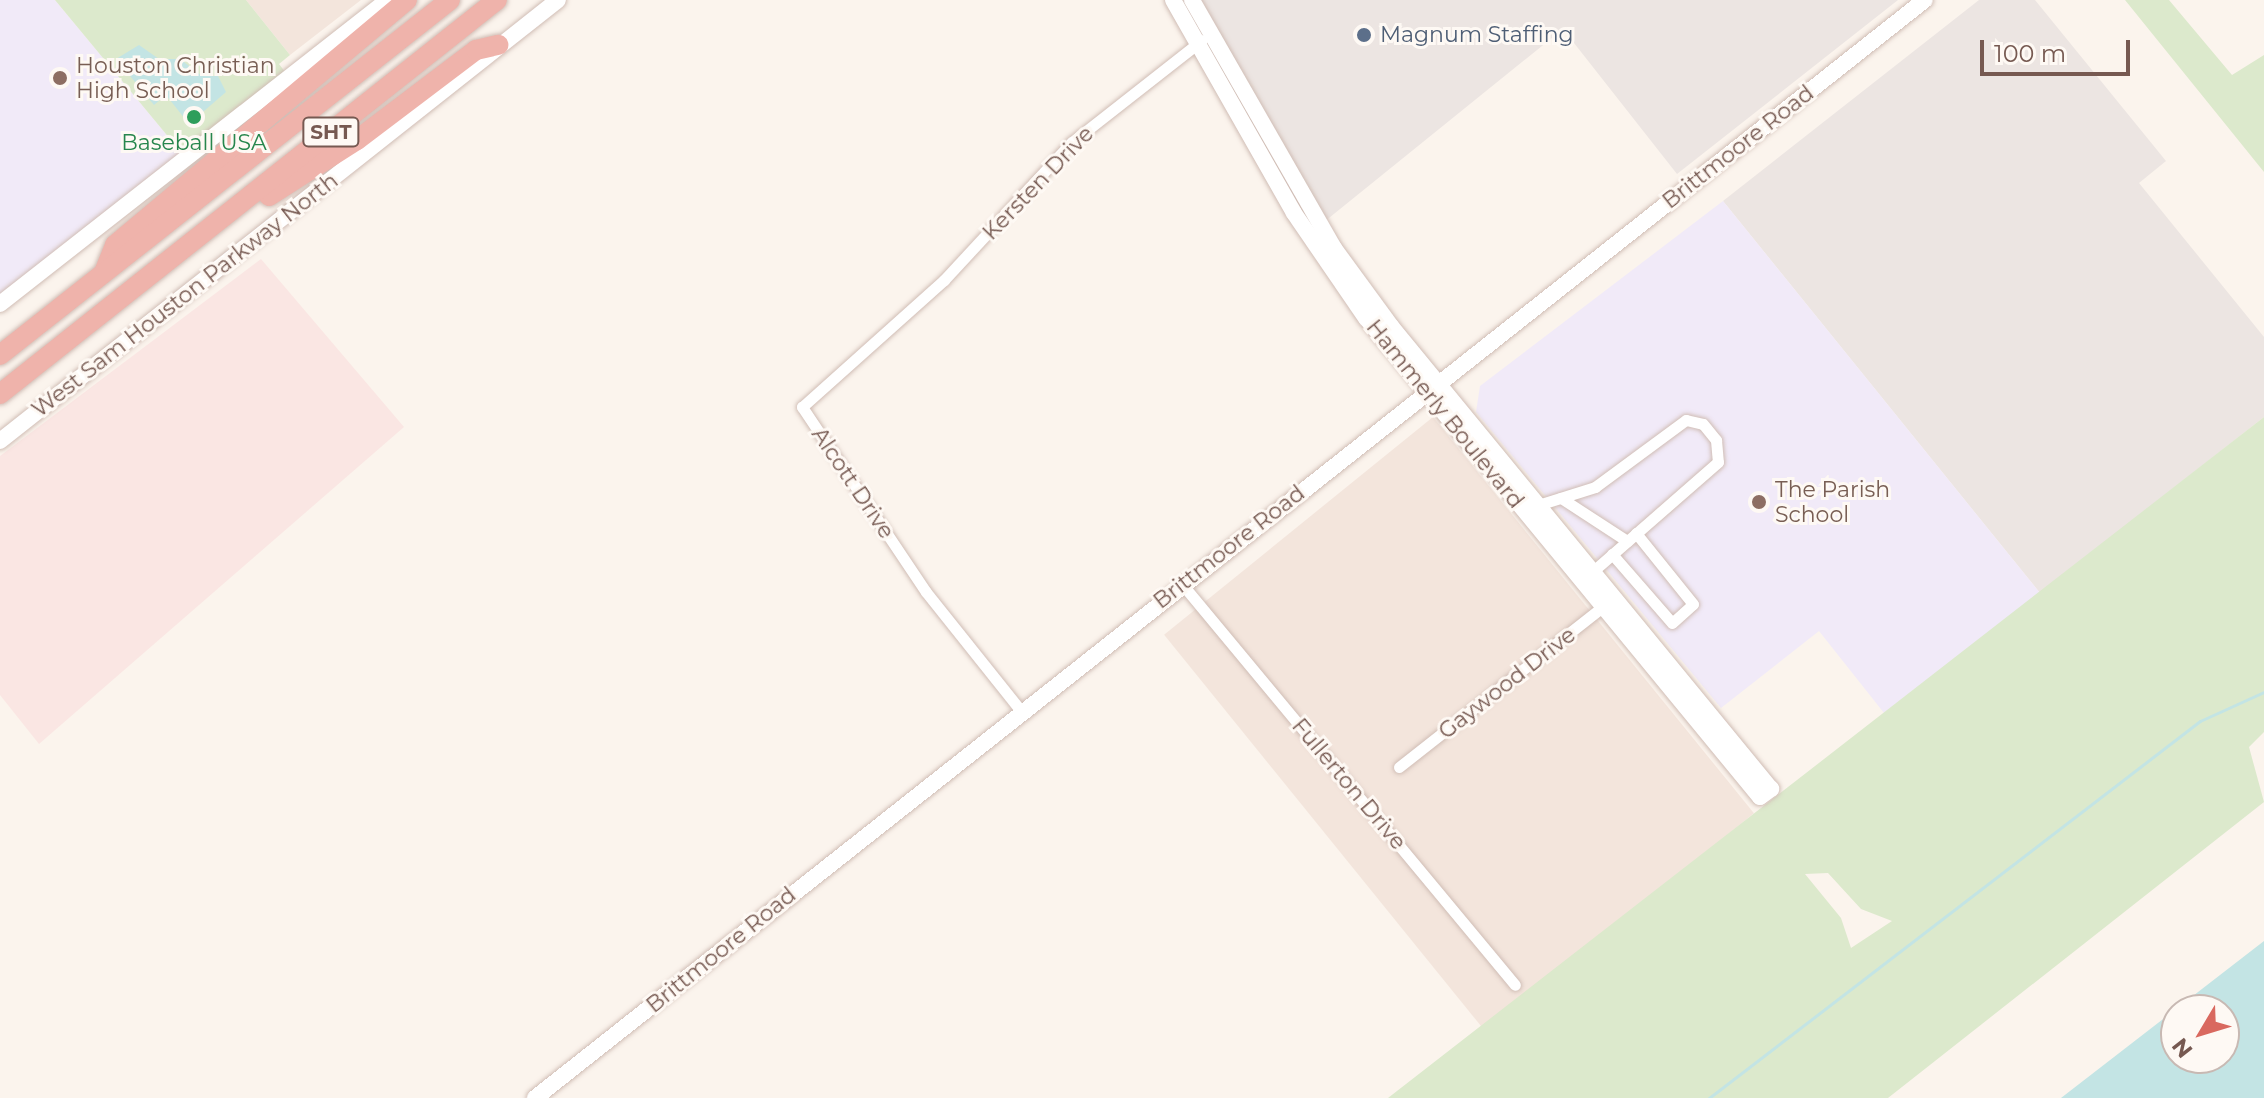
<!DOCTYPE html>
<style>
body{margin:0}
#map{position:relative;width:2264px;height:1098px;overflow:hidden;background:#fbf4ed;font-family:Montserrat,sans-serif}
div>[style]{position:absolute}
.residential>*{inset:0;background:#f3e5dc;transform-origin:0 0}
.commercial>*{inset:0;background:#fae6e3}
.industrial>*{inset:0;background:#ece5e2}
.education>*{inset:0;background:#f1eaf8}
.green>*{inset:0;background:#dce9cc}
.water>*{inset:0;background:#c3e4e4}
.stream>*{height:3px;margin:-1.5px;padding:0 1.5px;transform-origin:1.5px;border-radius:1.5px;background:#c3e4e4}
.roads{filter:drop-shadow(0 0 2px #d0bdb5) drop-shadow(0 0 2px #d0bdb5)}
.street>*{height:11px;margin:-5.5px;padding:0 5.5px;transform-origin:5.5px;border-radius:5.5px;background:#fff}
.secondary>*{height:16px;margin:-8px;padding:0 8px;transform-origin:8px;border-radius:8px;background:#fff}
.highway>*{height:20px;margin:-10px;padding:0 10px;transform-origin:10px;border-radius:10px;background:#efb3ab}
.dots>*{width:22px;height:22px;translate:-50% -50%;box-sizing:border-box;border:4px solid #fef9f4;border-radius:50%}
span{translate:-50% -50%;white-space:nowrap;text-align:center;line-height:1.15;-webkit-text-stroke:6px #fef9f4;paint-order:stroke}
.shield-label span{padding:2px 6px;background:#fef9f4;border:2px solid;border-radius:6px;-webkit-text-stroke-width:0}
.shield-label{font-size:20px;color:#765951;font-weight:700}
.service-label{font-size:22px;color:#4e5e75}
.left{translate:0 -50%;text-align:left}
.education-label{font-size:22px;color:#785e54}
.leisure-label{font-size:22px;color:#27864d}
.street-label{font-size:22px;color:#765951}
.north{position:absolute;left:2160px;top:994px;width:80px;height:80px;box-sizing:border-box;background:#fef9f4;border:2px solid #c8b9b3;border-radius:50%;rotate:232deg;font-size:22px;font-weight:700;line-height:32px;text-align:center;color:#765951}
.north::after{content:'';display:block;margin:auto;width:28px;height:36px;background:#d9695f;clip-path:polygon(50% 0,100% 100%,50% 72%,0 100%)}
.scale{position:absolute;left:1980px;top:40px;width:150px;height:36px;box-sizing:border-box;border:4px solid #765951;border-top:0;padding-left:10px;font-size:24px;line-height:28px;white-space:nowrap;color:#765951;-webkit-text-stroke:6px #fef9f4;paint-order:stroke}
</style>
<div id="map">
<div class="residential">
<div style="clip-path:polygon(246px 0,361px 0,290px 55px)"></div>
<div style="left:1433px;top:417px;width:510px;height:346px;rotate:51deg"></div>
</div>
<div class="commercial">
<div style="clip-path:polygon(261px 259px,404px 427px,39px 744px,0 695px,0 456px)"></div>
</div>
<div class="industrial">
<div style="clip-path:polygon(1192px 0,1898px 0,1677px 174px,1563px 29px,1319px 226px)"></div>
<div style="clip-path:polygon(1979px 0,2035px 0,2166px 161px,2139px 183px,2264px 337px,2264px 417px,2040px 593px,1723px 201px)"></div>
</div>
<div class="education">
<div style="clip-path:polygon(0 0,55px 0,185px 157px,0 303px)"></div>
<div style="clip-path:polygon(1723px 201px,2040px 593px,1884px 713px,1819px 631px,1721px 708px,1476px 412px,1480px 386px)"></div>
</div>
<div class="green">
<div style="clip-path:polygon(55px 0,246px 0,290px 55px,279px 64px,289px 77px,185px 157px)"></div>
<div style="clip-path:polygon(2125px 0,2169px 0,2232px 75px,2264px 55px,2264px 172px)"></div>
<div style="clip-path:polygon(evenodd,2264px 417px,2264px 732px,2249px 747px,2264px 802px,1888px 1098px,1388px 1098px,2264px 417px,1828px 873px,1861px 909px,1892px 921px,1851px 948px,1841px 918px,1805px 874px,1828px 873px)"></div>
</div>
<div class="water">
<div style="clip-path:polygon(139px 45px,159px 59px,180px 59px,202px 76px,218px 76px,226px 92px,189px 124px,166px 95px,154px 105px,116px 59px)"></div>
<div style="clip-path:polygon(evenodd,2264px 941px,2264px 1098px,2061px 1098px,2264px 941px,2224px 1010px,2224px 1058px,2176px 1058px,2176px 1010px,2224px 1010px)"></div>
</div>
<div class="stream">
<div style="left:1709px;top:1098px;width:619px;rotate:-37.52deg"></div>
<div style="left:2200px;top:721px;width:70px;rotate:-24.4deg"></div>
</div>
<div class="roads">
<div class="street">
<div style="left:1561px;top:498px;width:79px;rotate:33.1deg"></div>
<div style="left:1538px;top:505px;width:60px;rotate:-17.5deg"></div>
<div style="left:1595px;top:487px;width:113px;rotate:-36.4deg"></div>
<div style="left:1686px;top:420px;width:17px;rotate:13deg"></div>
<div style="left:1703px;top:424px;width:21px;rotate:51deg"></div>
<div style="left:1716px;top:440px;width:22px;rotate:85deg"></div>
<div style="left:1718px;top:462px;width:167px;rotate:138.9deg"></div>
<div style="left:1612px;top:554px;width:91px;rotate:49deg"></div>
<div style="left:1672px;top:623px;width:28px;rotate:-42deg"></div>
<div style="left:1693px;top:604px;width:91px;rotate:-128.8deg"></div>
<div style="left:1182px;top:584px;width:521px;rotate:50.29deg"></div>
<div style="left:1021px;top:711px;width:152px;rotate:-128.6deg"></div>
<div style="left:926px;top:592px;width:223px;rotate:-123.8deg"></div>
<div style="left:802px;top:407px;width:191px;rotate:-41.8deg"></div>
<div style="left:944px;top:280px;width:188px;rotate:-47.2deg"></div>
<div style="left:1072px;top:142px;width:165px;rotate:-38.1deg"></div>
<div style="left:1399px;top:767px;width:263px;rotate:-38.2deg"></div>
</div>
<div class="secondary">
<div style="left:1173px;top:0;width:245px;rotate:60.4deg"></div>
<div style="left:1294px;top:213px;width:127px;rotate:55.6deg"></div>
<div style="left:1366px;top:318px;width:620px;rotate:50.56deg"></div>
<div style="left:1760px;top:797px;width:14px;rotate:-36deg"></div>
<div style="left:1771px;top:789px;width:599px;rotate:-129.38deg"></div>
<div style="left:1391px;top:326px;width:97px;rotate:-126.2deg"></div>
<div style="left:1334px;top:248px;width:286px;rotate:-119.8deg"></div>
<div style="left:0;top:304px;width:493px;rotate:-38.1deg"></div>
<div style="left:0;top:441px;width:711px;rotate:-38.32deg"></div>
<div style="left:535px;top:1098px;width:1771px;rotate:-38.31deg"></div>
</div>
<div class="highway">
<div style="left:269px;top:196px;width:104px;rotate:-32.5deg"></div>
<div style="left:357px;top:140px;width:149px;rotate:-37.1deg"></div>
<div style="left:476px;top:50px;width:23px;rotate:-13deg"></div>
<div style="left:105px;top:270px;width:27px;rotate:-68deg"></div>
<div style="left:115px;top:245px;width:381px;rotate:-40deg"></div>
<div style="left:0;top:355px;width:573px;rotate:-38.27deg"></div>
<div style="left:0;top:394px;width:634px;rotate:-38.41deg"></div>
</div>
</div>
<div class="dots">
<div style="left:1364px;top:35px;background:#5c6f8a"></div>
<div style="left:60px;top:78px;background:#8d6e63"></div>
<div style="left:194px;top:117px;background:#2e9e5b"></div>
<div style="left:1759px;top:502px;background:#8d6e63"></div>
</div>
<div class="shield-label">
<span style="left:331px;top:132px">SHT</span>
</div>
<div class="service-label">
<span class="left" style="left:1380px;top:35px">Magnum Staffing</span>
</div>
<div class="education-label">
<span class="left" style="left:76px;top:78px">Houston Christian<br>High School</span>
<span class="left" style="left:1775px;top:502px">The Parish<br>School</span>
</div>
<div class="leisure-label">
<span style="left:194px;top:143px">Baseball USA</span>
</div>
<div class="street-label">
<span style="left:1738px;top:147px;rotate:-38deg">Brittmoore Road</span>
<span style="left:1038px;top:183px;rotate:-46deg">Kersten Drive</span>
<span style="left:185px;top:295px;rotate:-38deg">West Sam Houston Parkway North</span>
<span style="left:1445px;top:414px;rotate:51deg">Hammerly Boulevard</span>
<span style="left:853px;top:483px;rotate:56deg">Alcott Drive</span>
<span style="left:1229px;top:547px;rotate:-38deg">Brittmoore Road</span>
<span style="left:1507px;top:683px;rotate:-38deg">Gaywood Drive</span>
<span style="left:1349px;top:784px;rotate:50deg">Fullerton Drive</span>
<span style="left:721px;top:950px;rotate:-39deg">Brittmoore Road</span>
</div>
<div class="north">N</div>
<div class="scale">100 m</div>
</div>
